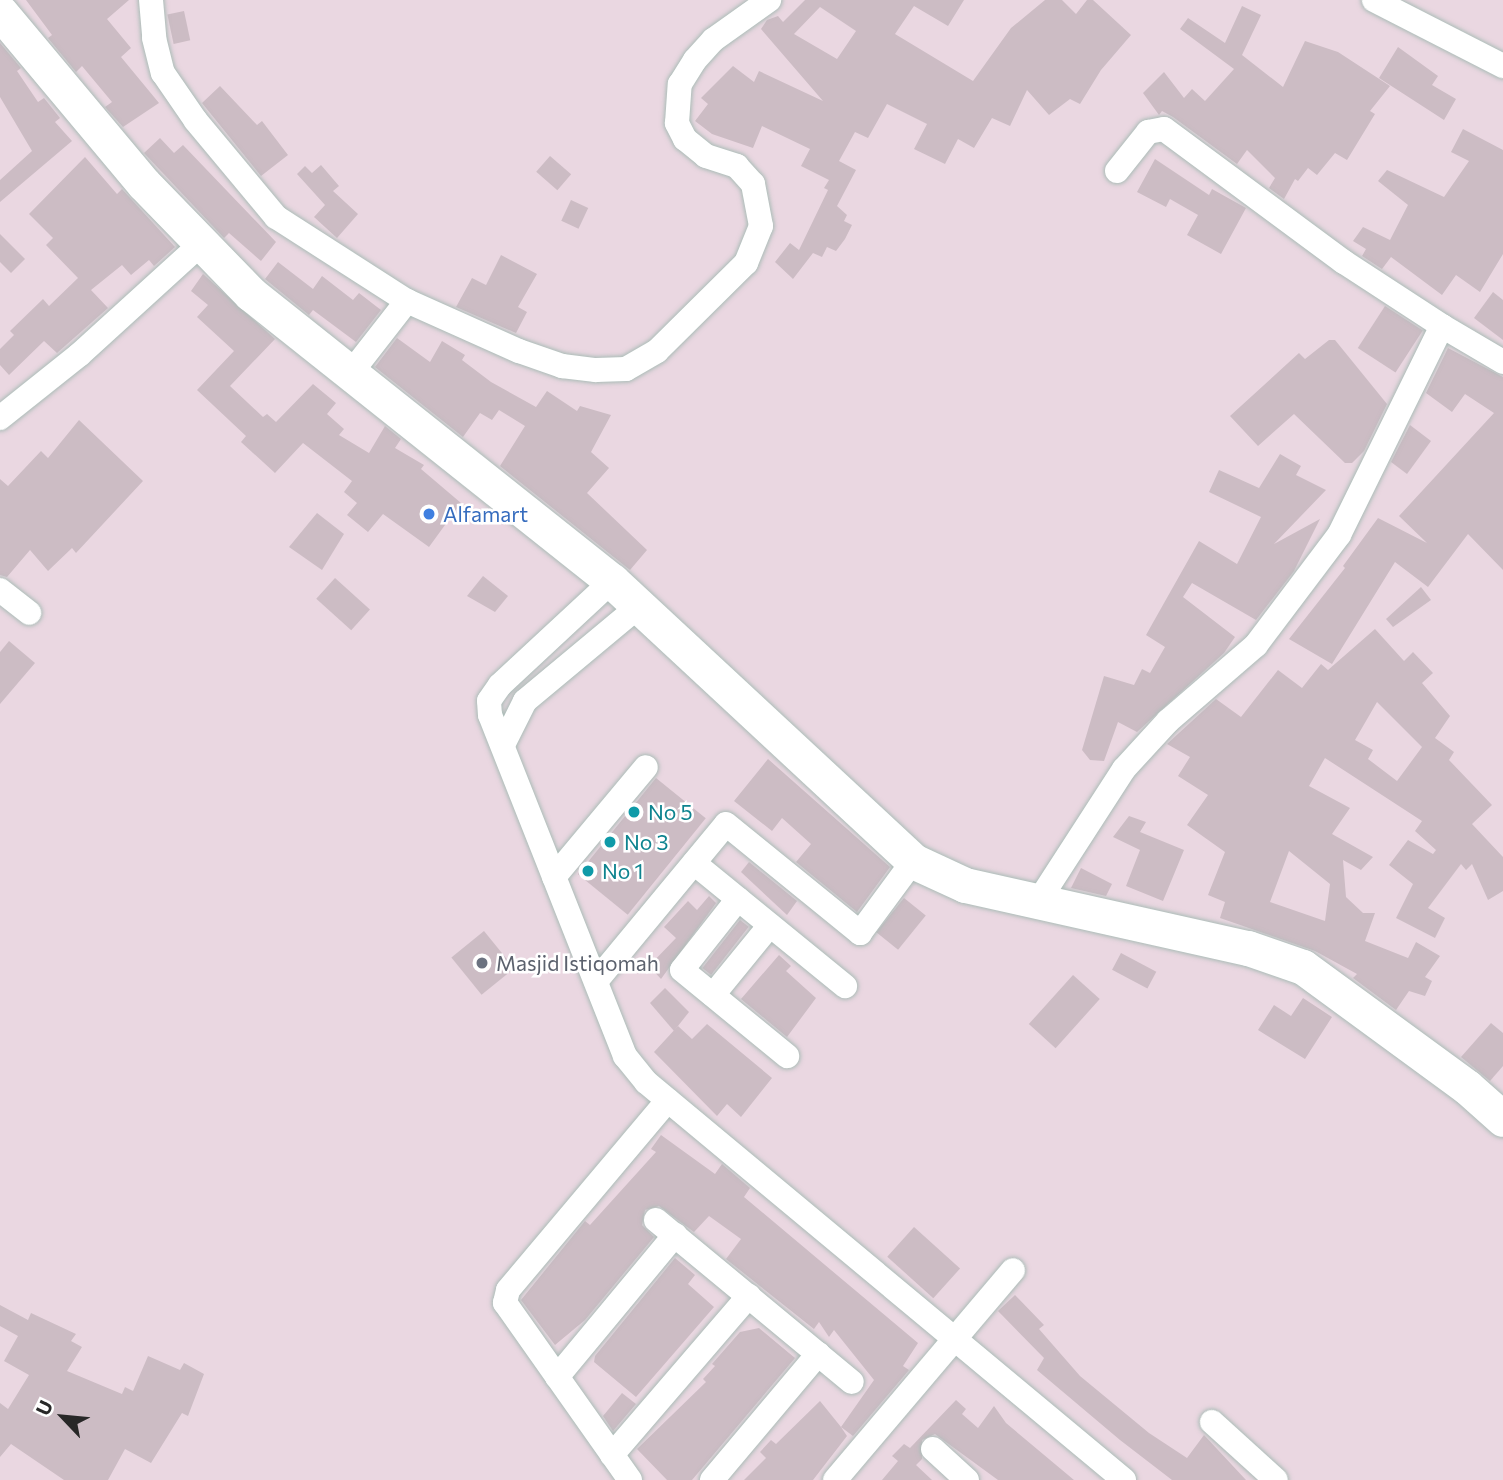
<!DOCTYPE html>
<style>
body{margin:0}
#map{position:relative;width:1503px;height:1480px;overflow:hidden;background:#ead7e1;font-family:Commissioner,sans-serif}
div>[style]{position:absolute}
.building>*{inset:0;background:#ccbcc4;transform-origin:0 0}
.roads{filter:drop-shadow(0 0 2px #abbcb7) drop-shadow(0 0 2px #abbcb7)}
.street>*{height:24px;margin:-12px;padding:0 12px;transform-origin:12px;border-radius:12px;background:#fff}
.secondary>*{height:35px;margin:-17.5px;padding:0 17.5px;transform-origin:17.5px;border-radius:17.5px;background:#fff}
.dots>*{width:19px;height:19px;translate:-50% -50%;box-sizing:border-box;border:4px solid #fff;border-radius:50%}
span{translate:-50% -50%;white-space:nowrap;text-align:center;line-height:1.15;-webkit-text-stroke:5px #fff;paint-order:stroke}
.shop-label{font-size:21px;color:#366cbe}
.left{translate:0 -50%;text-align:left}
.culture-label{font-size:21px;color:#0d838f}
.worship-label{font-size:21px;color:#5b616d}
.north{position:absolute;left:28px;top:1382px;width:70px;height:70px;-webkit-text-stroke:5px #fff;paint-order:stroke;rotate:296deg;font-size:19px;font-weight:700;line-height:28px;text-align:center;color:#272727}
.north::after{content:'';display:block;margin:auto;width:24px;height:32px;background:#272727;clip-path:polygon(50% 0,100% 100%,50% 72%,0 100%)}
</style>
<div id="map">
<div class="building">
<div style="clip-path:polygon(26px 0,129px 0,107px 19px,131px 48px,121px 57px,159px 103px,123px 127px,105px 107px,112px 102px,82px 66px,76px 72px,48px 38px,52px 35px)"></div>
<div style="clip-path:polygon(evenodd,805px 0,964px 0,948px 26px,914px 6px,895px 34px,973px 81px,1011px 28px,1045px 0,1062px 0,1076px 14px,1087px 0,1093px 0,1131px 35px,1101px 70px,1080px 104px,1070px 99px,1049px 115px,1027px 90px,1010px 126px,992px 118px,974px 148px,958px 139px,945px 164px,914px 149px,927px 124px,887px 104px,868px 138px,855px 132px,839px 161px,856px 170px,837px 206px,847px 215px,844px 221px,852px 225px,845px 239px,836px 251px,827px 247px,822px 257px,813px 253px,793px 279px,775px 262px,790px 243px,799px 250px,828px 190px,824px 188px,829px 180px,801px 166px,810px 149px,762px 126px,753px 148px,712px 134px,695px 121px,708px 104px,701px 98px,733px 66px,754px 82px,759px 71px,823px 101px,761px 29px,767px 20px,778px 16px,783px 22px,805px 0,820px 7px,856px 31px,837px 59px,794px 34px,820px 7px)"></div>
<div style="clip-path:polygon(1242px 6px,1261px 15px,1242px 55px,1283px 87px,1305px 41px,1338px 52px,1390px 86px,1370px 111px,1375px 114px,1347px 160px,1335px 153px,1317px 175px,1308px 168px,1298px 181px,1295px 179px,1284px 199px,1269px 188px,1275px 178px,1247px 150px,1237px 164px,1173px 117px,1162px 111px,1159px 115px,1143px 93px,1164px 72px,1184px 98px,1192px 89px,1205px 101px,1234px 69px,1180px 29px,1188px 18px,1225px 43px)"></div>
<div style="left:184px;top:11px;width:30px;height:17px;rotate:78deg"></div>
<div style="clip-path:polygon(0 43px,21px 68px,17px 71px,38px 102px,44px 98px,60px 118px,55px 122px,72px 141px,0 202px,0 180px,32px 151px,0 97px)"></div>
<div style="clip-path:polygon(1398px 47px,1438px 76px,1432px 85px,1456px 99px,1444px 120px,1379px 78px)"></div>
<div style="clip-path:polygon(220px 86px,257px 125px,262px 121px,288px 155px,261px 176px,202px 103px)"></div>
<div style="clip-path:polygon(1463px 129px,1503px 150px,1503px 254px,1480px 292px,1456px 275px,1442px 295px,1391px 257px,1382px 269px,1362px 256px,1366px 249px,1353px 241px,1363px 227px,1390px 240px,1408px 205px,1378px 181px,1387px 170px,1444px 197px,1469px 161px,1451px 152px)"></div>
<div style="clip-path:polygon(160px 138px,174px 153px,183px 145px,276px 242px,261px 261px,229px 233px,224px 238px,144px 153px)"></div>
<div style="left:550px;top:156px;width:28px;height:21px;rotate:41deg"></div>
<div style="clip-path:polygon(85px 157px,117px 194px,122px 189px,175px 247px,154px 266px,149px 260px,131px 275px,122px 265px,91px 290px,108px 308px,57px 353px,44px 341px,9px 375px,0 365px,0 349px,14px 335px,10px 331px,43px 299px,49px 306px,78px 278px,46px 245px,53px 238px,29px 214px)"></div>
<div style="clip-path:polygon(1155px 159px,1209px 195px,1212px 189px,1246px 208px,1221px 254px,1187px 235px,1198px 215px,1170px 199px,1166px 207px,1137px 192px)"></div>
<div style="clip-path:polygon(321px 165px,339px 186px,333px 191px,358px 214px,337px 238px,314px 217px,325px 205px,297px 174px,305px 166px,312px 173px)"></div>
<div style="left:571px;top:200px;width:19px;height:23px;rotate:25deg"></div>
<div style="clip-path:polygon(0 234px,25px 259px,11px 273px,0 262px)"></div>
<div style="clip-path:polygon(501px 255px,537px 274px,518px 307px,527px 312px,516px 333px,456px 307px,472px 278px,486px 285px)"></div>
<div style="clip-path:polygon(278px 262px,313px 289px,322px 276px,353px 300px,359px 293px,381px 310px,356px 342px,313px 310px,309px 315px,265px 279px)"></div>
<div style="clip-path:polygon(203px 274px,275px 339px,230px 386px,263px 417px,267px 414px,276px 422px,313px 384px,336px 403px,327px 414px,344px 429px,339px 435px,369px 453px,385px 426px,401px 439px,395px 448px,424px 465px,421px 469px,461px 503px,429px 547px,383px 514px,368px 532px,347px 515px,357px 503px,344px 492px,352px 481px,303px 443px,275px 473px,241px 442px,246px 436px,197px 390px,234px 351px,197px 317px,208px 305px,191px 291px)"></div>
<div style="clip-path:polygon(1493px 292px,1503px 300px,1503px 340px,1474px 318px)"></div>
<div style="left:1385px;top:306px;width:45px;height:50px;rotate:33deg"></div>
<div style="clip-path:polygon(397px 338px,430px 362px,442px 341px,465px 355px,462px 360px,491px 382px,536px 407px,547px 391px,577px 411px,580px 406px,611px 415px,591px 452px,609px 468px,587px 493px,647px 550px,630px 570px,500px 466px,525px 426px,499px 410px,492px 420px,480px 413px,463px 437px,375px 367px)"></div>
<div style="clip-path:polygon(1329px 340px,1335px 340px,1387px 404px,1364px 451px,1352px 463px,1345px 463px,1294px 414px,1258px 446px,1230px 416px,1299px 353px,1305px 359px)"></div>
<div style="clip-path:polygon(1448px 348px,1503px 377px,1503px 570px,1468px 534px,1428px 587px,1395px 562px,1332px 664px,1289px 639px,1345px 568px,1343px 566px,1378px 518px,1427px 543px,1399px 516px,1494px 413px,1465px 394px,1452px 412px,1426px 393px)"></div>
<div style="clip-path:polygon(79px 420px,143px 481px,76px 553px,72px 548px,48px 571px,30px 550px,7px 577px,0 575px,0 479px,8px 486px,41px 451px,48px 458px)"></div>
<div style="clip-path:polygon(1410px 425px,1431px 441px,1407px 474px,1391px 462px)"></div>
<div style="clip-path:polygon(1280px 454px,1301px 466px,1296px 475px,1326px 490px,1274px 544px,1320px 519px,1294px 571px,1256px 620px,1192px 583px,1183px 597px,1235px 637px,1224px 653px,1137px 732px,1118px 722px,1104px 761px,1090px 760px,1082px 750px,1104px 676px,1134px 685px,1142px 669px,1150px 673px,1165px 647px,1146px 635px,1199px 541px,1237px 564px,1261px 517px,1209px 492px,1219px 470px,1259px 488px)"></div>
<div style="clip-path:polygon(317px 513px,344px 534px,322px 570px,289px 547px)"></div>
<div style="clip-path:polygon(483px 576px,508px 596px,495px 612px,467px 596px)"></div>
<div style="left:335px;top:578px;width:47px;height:28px;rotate:42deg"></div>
<div style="clip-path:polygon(1421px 587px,1431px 600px,1393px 627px,1386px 619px)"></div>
<div style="clip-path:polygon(evenodd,1375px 629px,1404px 661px,1413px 652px,1433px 673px,1422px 683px,1450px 716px,1435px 738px,1454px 752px,1449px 760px,1492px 805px,1472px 824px,1503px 857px,1503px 891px,1488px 900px,1472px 864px,1466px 870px,1461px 864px,1428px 908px,1445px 918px,1435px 938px,1396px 918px,1413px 884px,1389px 865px,1408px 840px,1433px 854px,1436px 850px,1415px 831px,1422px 821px,1325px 758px,1309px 786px,1350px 808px,1332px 834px,1373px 857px,1361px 870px,1343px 860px,1346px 897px,1363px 913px,1375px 913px,1365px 941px,1408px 958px,1416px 942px,1440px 956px,1425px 977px,1432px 981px,1425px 996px,1409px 991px,1396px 1010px,1353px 978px,1357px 974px,1315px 951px,1220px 918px,1225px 902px,1208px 895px,1225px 852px,1187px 825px,1208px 795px,1178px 776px,1190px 757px,1167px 744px,1216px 699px,1241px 717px,1278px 670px,1302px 688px,1321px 664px,1328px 670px,1375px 629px,1377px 702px,1422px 747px,1397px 781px,1368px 759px,1373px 750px,1355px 740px,1377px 702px,1375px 629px,1289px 851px,1330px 884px,1325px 921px,1270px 902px,1289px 851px)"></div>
<div style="clip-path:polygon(9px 641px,35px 663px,0 704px,0 652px)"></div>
<div style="clip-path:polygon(768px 759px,890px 867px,857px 912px,796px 862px,811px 844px,782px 818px,772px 831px,734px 801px)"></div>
<div style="left:656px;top:778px;width:64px;height:124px;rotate:39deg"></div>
<div style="clip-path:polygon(1129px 816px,1146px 822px,1140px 832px,1184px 850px,1163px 901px,1126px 886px,1140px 850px,1113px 837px)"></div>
<div style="clip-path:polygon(749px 862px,797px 901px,787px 915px,741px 872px)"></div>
<div style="clip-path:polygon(1081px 868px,1112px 884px,1106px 896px,1071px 888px)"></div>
<div style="clip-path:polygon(709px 896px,716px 903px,661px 979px,649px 966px,676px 938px,664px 927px,688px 901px,697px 910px)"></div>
<div style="left:904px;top:898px;width:28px;height:44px;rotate:39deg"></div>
<div style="left:740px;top:920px;width:11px;height:61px;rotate:38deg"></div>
<div style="left:484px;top:931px;width:48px;height:42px;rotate:51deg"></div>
<div style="left:1121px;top:953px;width:40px;height:19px;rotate:28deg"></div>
<div style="clip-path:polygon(779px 955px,791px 966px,786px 971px,816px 998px,787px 1037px,741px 999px)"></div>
<div style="left:1073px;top:975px;width:36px;height:66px;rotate:42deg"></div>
<div style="clip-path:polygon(665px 988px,689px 1012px,674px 1031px,650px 1003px)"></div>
<div style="clip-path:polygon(1303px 998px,1332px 1017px,1305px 1059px,1258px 1030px,1274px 1005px,1291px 1016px)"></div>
<div style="clip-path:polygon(1491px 1023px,1503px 1033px,1503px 1066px,1490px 1081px,1461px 1057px)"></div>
<div style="clip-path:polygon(707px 1024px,772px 1078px,741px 1117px,727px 1104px,717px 1116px,654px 1052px,678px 1026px,692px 1039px)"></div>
<div style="clip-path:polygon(661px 1135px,715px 1174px,722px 1164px,750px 1188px,744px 1197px,918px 1343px,903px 1366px,909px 1370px,853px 1436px,841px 1427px,847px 1436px,813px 1480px,744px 1480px,766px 1458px,760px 1452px,771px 1440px,776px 1444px,820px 1401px,841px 1427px,874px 1380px,834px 1330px,829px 1337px,819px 1322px,814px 1329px,726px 1259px,741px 1239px,709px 1216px,694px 1232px,659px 1206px,645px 1210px,642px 1225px,654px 1237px,585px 1320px,555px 1345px,521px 1300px,585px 1221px,590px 1225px,656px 1152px,651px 1149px)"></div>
<div style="left:914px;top:1227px;width:62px;height:40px;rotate:42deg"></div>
<div style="clip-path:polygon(675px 1258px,695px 1275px,688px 1284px,714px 1307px,636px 1397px,594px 1362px,595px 1356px)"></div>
<div style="clip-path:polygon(1015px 1295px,1044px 1325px,1039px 1329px,1080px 1376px,1149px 1433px,1187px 1458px,1204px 1435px,1246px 1480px,1172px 1480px,1120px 1440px,1037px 1370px,1044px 1358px,998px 1311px)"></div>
<div style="clip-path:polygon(0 1305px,28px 1320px,31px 1313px,76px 1334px,71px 1341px,82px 1347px,67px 1371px,122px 1394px,125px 1387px,133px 1391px,148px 1356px,180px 1370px,184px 1363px,204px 1374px,188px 1416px,182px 1413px,151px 1463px,125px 1449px,108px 1480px,64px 1480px,11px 1444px,0 1457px,0 1403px,8px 1409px,29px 1375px,4px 1361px,18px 1336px,0 1326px)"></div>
<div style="clip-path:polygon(759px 1328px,795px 1358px,692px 1480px,667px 1480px,637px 1449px,706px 1382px,703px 1379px,715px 1366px,712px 1364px,740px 1332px)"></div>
<div style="clip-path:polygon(622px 1393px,636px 1404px,613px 1431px,603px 1416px)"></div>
<div style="clip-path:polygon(956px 1400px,966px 1409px,962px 1414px,978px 1428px,994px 1406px,1006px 1423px,1074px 1480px,998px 1480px,935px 1434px,922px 1440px,922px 1459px,916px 1465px,932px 1480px,882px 1480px,898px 1461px,892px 1456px,904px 1444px,910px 1448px)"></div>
</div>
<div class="roads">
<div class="street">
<div style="left:151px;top:0;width:38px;rotate:85deg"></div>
<div style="left:154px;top:38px;width:36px;rotate:76deg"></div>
<div style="left:163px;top:73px;width:58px;rotate:55.5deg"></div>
<div style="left:196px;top:121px;width:125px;rotate:50.2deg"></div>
<div style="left:276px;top:217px;width:156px;rotate:32.7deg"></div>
<div style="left:407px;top:301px;width:123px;rotate:24.1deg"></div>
<div style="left:519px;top:351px;width:46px;rotate:19.2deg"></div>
<div style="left:562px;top:366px;width:34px;rotate:7deg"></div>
<div style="left:596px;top:370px;width:30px;rotate:-2deg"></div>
<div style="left:626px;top:369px;width:36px;rotate:-30deg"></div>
<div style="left:657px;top:351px;width:125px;rotate:-44.7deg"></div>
<div style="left:746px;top:263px;width:40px;rotate:-68deg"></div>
<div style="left:761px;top:226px;width:43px;rotate:-100.8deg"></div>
<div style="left:753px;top:184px;width:24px;rotate:-132deg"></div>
<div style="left:737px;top:166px;width:33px;rotate:-162deg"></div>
<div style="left:706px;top:156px;width:27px;rotate:-141deg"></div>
<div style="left:685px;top:139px;width:18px;rotate:-117deg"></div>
<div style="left:677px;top:123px;width:39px;rotate:-86deg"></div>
<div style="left:680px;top:84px;width:28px;rotate:-58deg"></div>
<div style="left:695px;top:60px;width:27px;rotate:-48deg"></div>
<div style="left:713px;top:40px;width:69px;rotate:-35.5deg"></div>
<div style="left:1374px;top:0;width:145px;rotate:27.1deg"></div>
<div style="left:1117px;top:171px;width:50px;rotate:-51.5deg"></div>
<div style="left:1148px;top:132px;width:16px;rotate:-11deg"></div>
<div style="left:1164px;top:129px;width:224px;rotate:36.5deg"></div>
<div style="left:1344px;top:262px;width:117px;rotate:33.1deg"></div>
<div style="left:350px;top:374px;width:93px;rotate:-52deg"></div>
<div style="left:0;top:418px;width:101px;rotate:-38.6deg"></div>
<div style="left:79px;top:355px;width:165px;rotate:-42.3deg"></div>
<div style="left:612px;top:581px;width:153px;rotate:137.1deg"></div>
<div style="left:500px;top:685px;width:19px;rotate:125deg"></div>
<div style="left:489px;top:701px;width:14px;rotate:86deg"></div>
<div style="left:490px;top:715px;width:367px;rotate:68.4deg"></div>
<div style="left:625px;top:1056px;width:33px;rotate:51deg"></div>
<div style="left:646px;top:1082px;width:622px;rotate:39.78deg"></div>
<div style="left:0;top:590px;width:37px;rotate:38deg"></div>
<div style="left:503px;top:745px;width:49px;rotate:-63.4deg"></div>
<div style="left:525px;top:701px;width:148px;rotate:-39.8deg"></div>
<div style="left:694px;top:863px;width:195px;rotate:39.2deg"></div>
<div style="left:554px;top:877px;width:143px;rotate:-50.1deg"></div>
<div style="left:738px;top:899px;width:90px;rotate:128.3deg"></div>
<div style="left:682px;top:970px;width:136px;rotate:39.3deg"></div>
<div style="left:1038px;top:902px;width:158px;rotate:-57.1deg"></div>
<div style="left:1124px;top:769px;width:65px;rotate:-47.5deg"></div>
<div style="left:1168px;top:721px;width:116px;rotate:-40.8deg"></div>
<div style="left:1256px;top:645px;width:138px;rotate:-53deg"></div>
<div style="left:1339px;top:535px;width:233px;rotate:-63.8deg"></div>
<div style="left:1442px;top:326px;width:71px;rotate:30.5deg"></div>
<div style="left:597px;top:980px;width:202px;rotate:-50.4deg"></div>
<div style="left:726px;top:824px;width:173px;rotate:39.1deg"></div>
<div style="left:860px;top:933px;width:89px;rotate:-53.6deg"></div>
<div style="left:713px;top:995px;width:90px;rotate:-50.8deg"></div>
<div style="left:656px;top:1220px;width:254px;rotate:39.6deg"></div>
<div style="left:557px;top:1377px;width:185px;rotate:-50.3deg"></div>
<div style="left:1212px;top:1422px;width:86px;rotate:42.2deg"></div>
<div style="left:933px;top:1449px;width:46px;rotate:42.4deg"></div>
<div style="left:612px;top:1455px;width:210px;rotate:-49.3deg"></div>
<div style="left:630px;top:1480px;width:217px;rotate:-125.2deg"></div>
<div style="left:505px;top:1303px;width:13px;rotate:-77deg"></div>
<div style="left:508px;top:1290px;width:248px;rotate:-49.9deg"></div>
<div style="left:712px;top:1480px;width:165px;rotate:-49.9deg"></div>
<div style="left:835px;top:1480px;width:275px;rotate:-49.7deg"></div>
</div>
<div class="secondary">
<div style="left:0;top:12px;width:224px;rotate:50.1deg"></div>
<div style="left:144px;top:184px;width:153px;rotate:45.8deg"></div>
<div style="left:251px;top:294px;width:461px;rotate:38.5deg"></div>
<div style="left:612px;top:581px;width:411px;rotate:42.9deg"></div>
<div style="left:913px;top:861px;width:57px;rotate:24.8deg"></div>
<div style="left:965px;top:885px;width:290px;rotate:12.6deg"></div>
<div style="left:1248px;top:948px;width:58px;rotate:19.1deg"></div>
<div style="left:1303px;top:967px;width:203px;rotate:36.2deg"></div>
<div style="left:1467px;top:1087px;width:48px;rotate:41.6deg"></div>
</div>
</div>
<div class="dots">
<div style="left:429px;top:514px;background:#3f7fe0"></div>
<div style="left:634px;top:812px;background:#0f9aa8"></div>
<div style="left:610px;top:842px;background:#0f9aa8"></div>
<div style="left:588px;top:871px;background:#0f9aa8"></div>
<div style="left:482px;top:963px;background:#6b7280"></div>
</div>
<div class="shop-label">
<span class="left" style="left:443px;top:514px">Alfamart</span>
</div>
<div class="culture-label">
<span class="left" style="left:648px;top:812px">No 5</span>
<span class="left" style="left:624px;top:842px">No 3</span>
<span class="left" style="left:602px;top:871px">No 1</span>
</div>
<div class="worship-label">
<span class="left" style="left:496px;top:963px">Masjid Istiqomah</span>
</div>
<div class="north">U</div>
</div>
